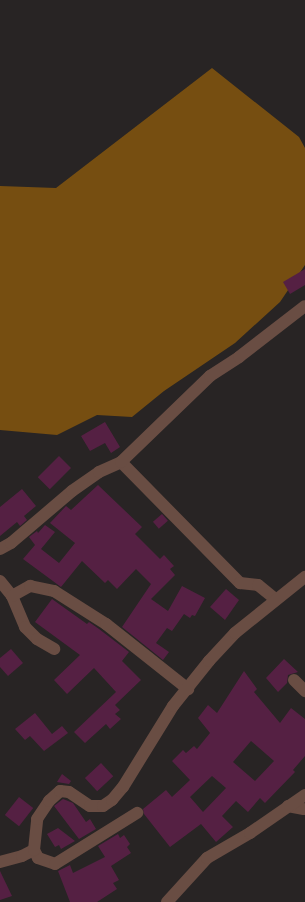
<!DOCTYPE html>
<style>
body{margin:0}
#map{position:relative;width:305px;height:902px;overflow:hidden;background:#282424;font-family:"PT Serif",serif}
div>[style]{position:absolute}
.forest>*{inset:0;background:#764e11}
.building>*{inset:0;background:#552043;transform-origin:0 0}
.minor>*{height:12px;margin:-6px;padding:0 6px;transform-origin:6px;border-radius:6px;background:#694d43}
span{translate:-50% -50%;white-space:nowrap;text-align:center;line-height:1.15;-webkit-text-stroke:3.5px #1f1b1b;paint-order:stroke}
</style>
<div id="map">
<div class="forest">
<div style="clip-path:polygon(212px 68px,299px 137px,305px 148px,305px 265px,280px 302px,235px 343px,164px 391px,132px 417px,97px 415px,57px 435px,0 430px,0 186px,56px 188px)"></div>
</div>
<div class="building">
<div style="clip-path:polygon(305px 269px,305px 285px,290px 294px,283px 282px)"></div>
<div style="clip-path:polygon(105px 422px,120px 447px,111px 453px,105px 443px,90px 451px,81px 436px)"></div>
<div style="left:59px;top:456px;width:17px;height:30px;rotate:45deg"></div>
<div style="clip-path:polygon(98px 485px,142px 527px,135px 534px,160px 559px,164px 555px,174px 566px,170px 569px,175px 575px,151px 599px,168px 611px,182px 586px,205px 598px,195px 616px,192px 615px,190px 618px,184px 614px,172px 631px,167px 628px,156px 643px,169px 652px,163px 660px,122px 627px,151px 584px,136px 569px,117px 589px,108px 580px,105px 583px,82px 561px,61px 587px,23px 559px,35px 545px,29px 537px,37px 531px,38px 533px,45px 525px,55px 532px,41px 549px,59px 563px,75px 543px,50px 523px,66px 506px,71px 510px)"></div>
<div style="clip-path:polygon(22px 489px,36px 506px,24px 516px,27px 520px,20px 526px,17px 522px,0 536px,0 507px)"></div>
<div style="left:162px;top:514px;width:9px;height:12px;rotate:49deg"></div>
<div style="clip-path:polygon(226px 589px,239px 600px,225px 620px,210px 607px)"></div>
<div style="clip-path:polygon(52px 599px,87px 624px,89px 622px,99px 629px,129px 652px,122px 661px,141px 680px,115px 705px,120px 710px,115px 714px,121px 719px,110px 729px,106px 724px,85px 743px,74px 732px,116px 692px,94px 668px,67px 694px,54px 680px,80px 655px,35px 622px)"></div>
<div style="clip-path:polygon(11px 649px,23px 663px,8px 676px,0 667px,0 658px)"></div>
<div style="clip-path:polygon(284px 659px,298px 672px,288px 675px,287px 683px,278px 692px,266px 678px)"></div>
<div style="clip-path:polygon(evenodd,244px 671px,257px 689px,254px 692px,280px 723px,291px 708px,305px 719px,305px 756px,293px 770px,295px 772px,265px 803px,260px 798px,248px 812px,236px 801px,222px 816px,233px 827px,216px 842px,201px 824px,170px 847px,144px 814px,143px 809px,166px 790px,172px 797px,190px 780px,172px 761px,183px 750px,186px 753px,194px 746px,197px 749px,210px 733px,198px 718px,208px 705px,217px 713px,244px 671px,251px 741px,274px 761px,255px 781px,233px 762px,251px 741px,244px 671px,212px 776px,226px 788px,203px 812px,190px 797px,212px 776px)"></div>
<div style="clip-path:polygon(35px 713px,52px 734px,62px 726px,68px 733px,44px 751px,30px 736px,25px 740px,15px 729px)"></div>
<div style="left:101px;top:763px;width:18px;height:22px;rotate:47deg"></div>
<div style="clip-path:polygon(62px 774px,71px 781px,69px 784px,57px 782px)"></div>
<div style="left:19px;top:797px;width:18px;height:23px;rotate:38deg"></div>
<div style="clip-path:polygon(63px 799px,73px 803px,86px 822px,90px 819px,96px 829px,79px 839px,54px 806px)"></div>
<div style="clip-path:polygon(58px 828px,75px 841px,61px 849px,59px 845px,55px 847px,47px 834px)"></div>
<div style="clip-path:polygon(118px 834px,120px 838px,124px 835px,130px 844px,127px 847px,131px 853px,111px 866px,119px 880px,113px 883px,117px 889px,97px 902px,70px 902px,58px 871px,70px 865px,73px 873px,105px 857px,98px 846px)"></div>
<div style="clip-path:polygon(0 871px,12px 896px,0 900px)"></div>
</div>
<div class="minor">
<div style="left:121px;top:462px;width:170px;rotate:45.5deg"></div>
<div style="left:240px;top:583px;width:18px;rotate:6deg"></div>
<div style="left:258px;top:585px;width:22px;rotate:39deg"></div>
<div style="left:0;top:549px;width:13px;rotate:-29deg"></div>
<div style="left:11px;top:543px;width:80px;rotate:-40.4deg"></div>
<div style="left:72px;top:491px;width:33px;rotate:-35deg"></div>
<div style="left:99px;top:472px;width:24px;rotate:-24deg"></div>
<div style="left:121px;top:462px;width:124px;rotate:-44deg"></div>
<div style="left:210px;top:376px;width:35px;rotate:-33deg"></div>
<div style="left:239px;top:357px;width:83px;rotate:-37.7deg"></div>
<div style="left:0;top:581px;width:19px;rotate:51deg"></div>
<div style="left:12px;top:596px;width:34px;rotate:67deg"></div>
<div style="left:25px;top:627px;width:17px;rotate:45deg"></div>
<div style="left:37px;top:639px;width:20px;rotate:30deg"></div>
<div style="left:12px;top:596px;width:21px;rotate:-29deg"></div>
<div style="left:30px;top:586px;width:25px;rotate:12deg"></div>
<div style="left:54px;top:591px;width:62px;rotate:32.4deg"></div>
<div style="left:106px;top:624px;width:105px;rotate:38.4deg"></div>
<div style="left:294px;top:680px;width:16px;rotate:45deg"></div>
<div style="left:288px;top:806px;width:16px;rotate:11deg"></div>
<div style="left:34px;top:850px;width:9px;rotate:63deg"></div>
<div style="left:38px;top:858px;width:18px;rotate:19deg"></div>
<div style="left:55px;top:864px;width:97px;rotate:-31.9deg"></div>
<div style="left:0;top:862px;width:23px;rotate:-15deg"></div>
<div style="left:22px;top:856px;width:13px;rotate:-27deg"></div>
<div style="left:34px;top:850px;width:31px;rotate:-84deg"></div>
<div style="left:37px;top:819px;width:22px;rotate:-56deg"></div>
<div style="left:49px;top:801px;width:15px;rotate:-42deg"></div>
<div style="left:60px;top:791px;width:9px;rotate:6deg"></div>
<div style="left:69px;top:792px;width:25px;rotate:34deg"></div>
<div style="left:90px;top:806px;width:13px"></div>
<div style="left:103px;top:806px;width:11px;rotate:-34deg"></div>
<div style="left:112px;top:800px;width:17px;rotate:-50deg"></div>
<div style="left:123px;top:787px;width:95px;rotate:-58.3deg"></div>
<div style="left:173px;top:706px;width:58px;rotate:-51.3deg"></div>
<div style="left:209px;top:661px;width:38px;rotate:-47deg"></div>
<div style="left:235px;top:633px;width:90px;rotate:-38.7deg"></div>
<div style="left:167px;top:902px;width:59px;rotate:-47.7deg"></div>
<div style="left:207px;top:858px;width:50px;rotate:-30.2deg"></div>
<div style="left:250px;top:833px;width:67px;rotate:-34.6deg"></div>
</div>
</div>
